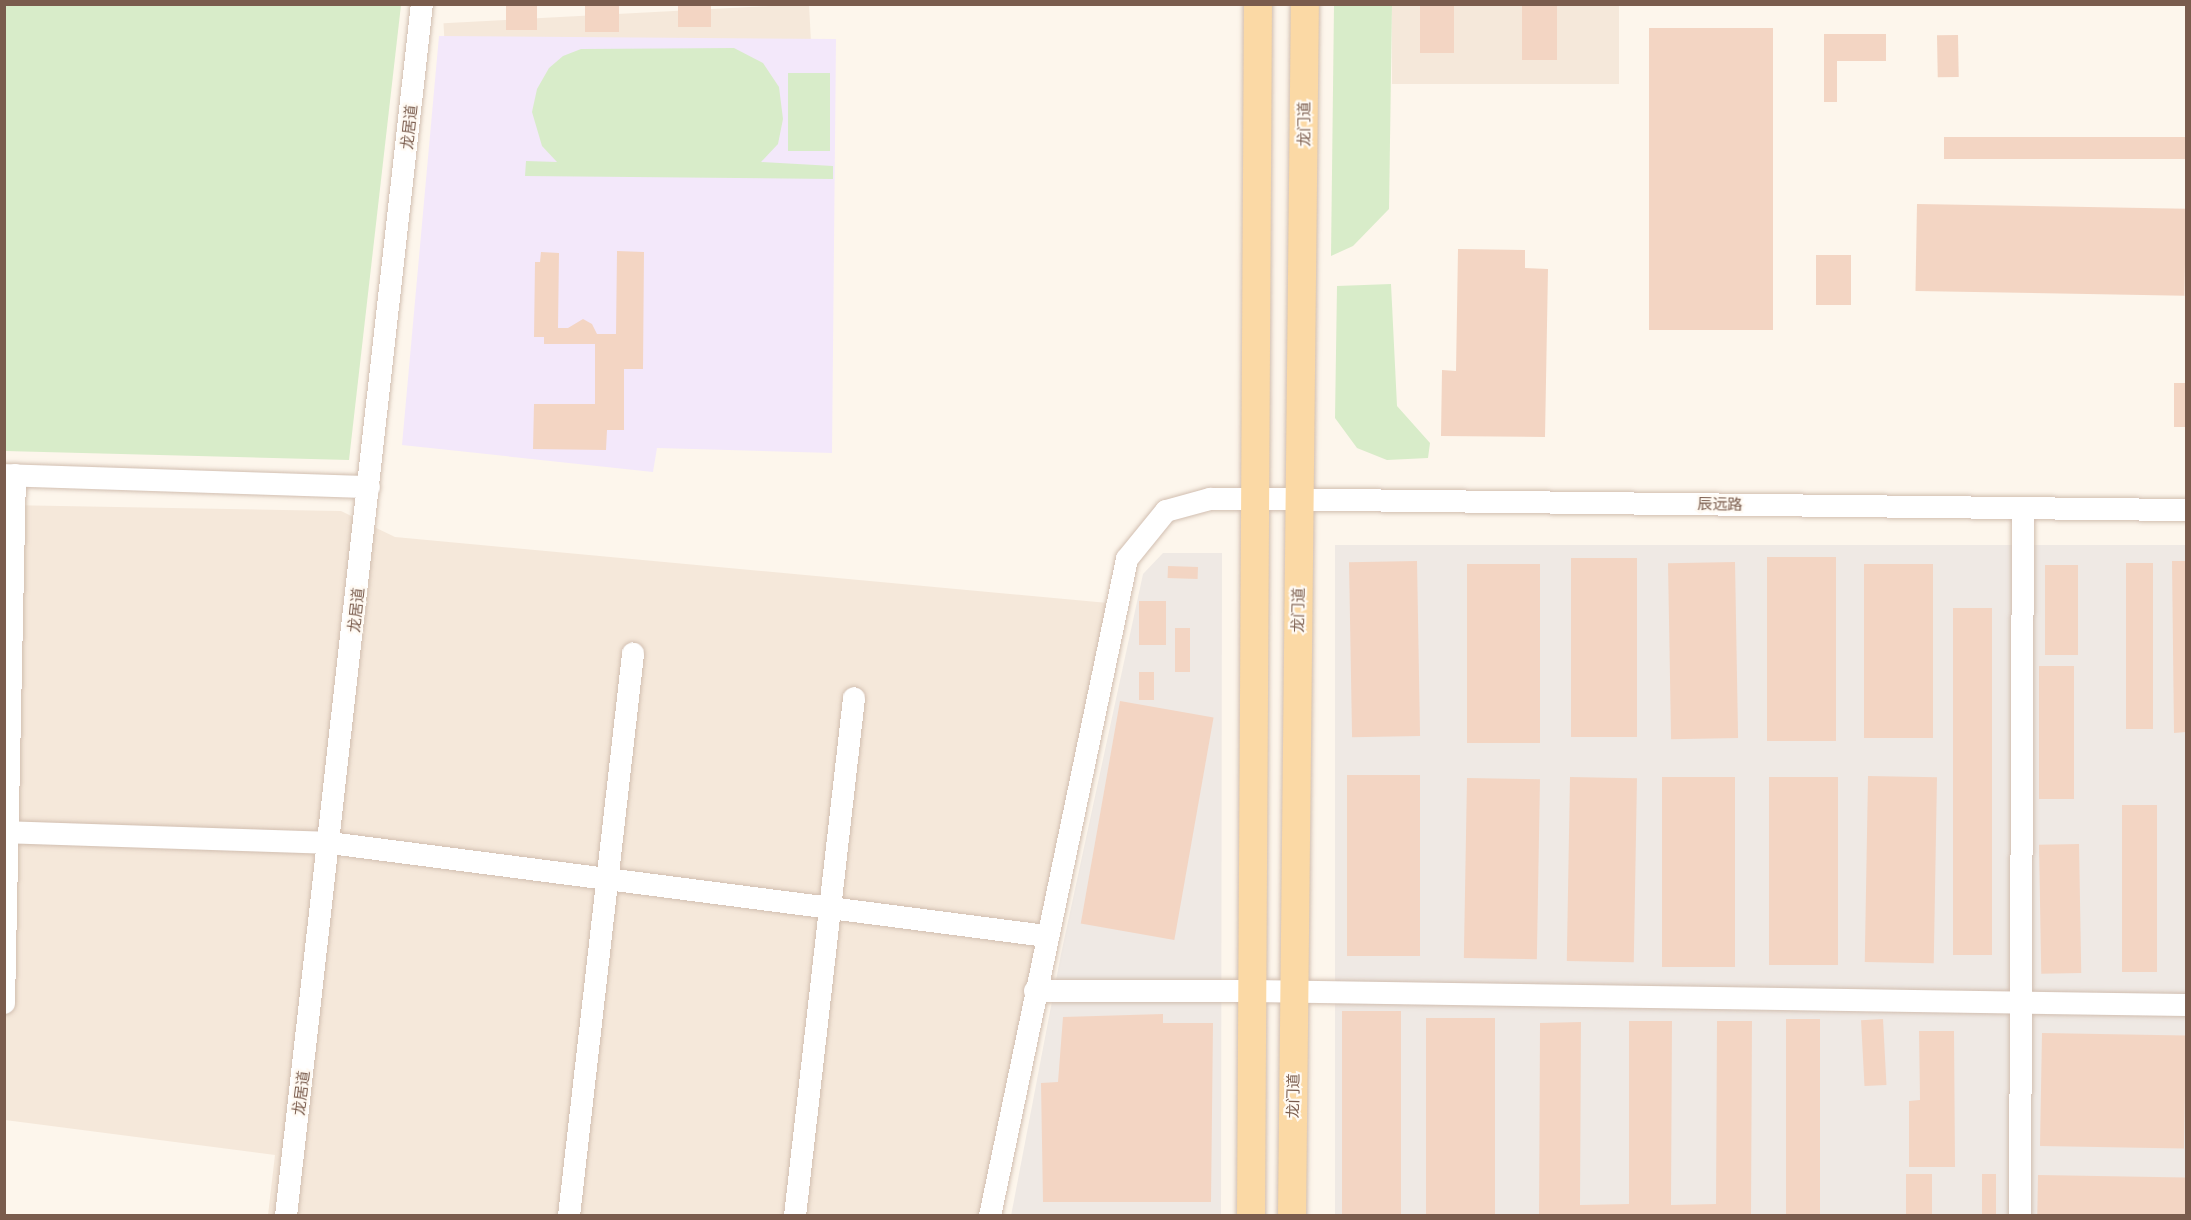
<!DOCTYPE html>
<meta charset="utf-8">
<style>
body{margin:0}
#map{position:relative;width:2191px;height:1220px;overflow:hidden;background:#fdf6ec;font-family:Quicksand,"Noto Sans SC",sans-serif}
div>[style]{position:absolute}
.residential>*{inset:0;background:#f5e8da;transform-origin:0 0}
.industrial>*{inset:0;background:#efe9e4;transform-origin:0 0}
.education>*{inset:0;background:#f3e8fa}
.green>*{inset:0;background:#d8ecc9;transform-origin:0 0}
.building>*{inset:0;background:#f3d5c3;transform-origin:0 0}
.roads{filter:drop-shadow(0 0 2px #d1beb0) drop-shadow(0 0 2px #d1beb0)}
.minor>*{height:22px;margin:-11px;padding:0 11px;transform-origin:11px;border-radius:11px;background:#fff}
.major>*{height:28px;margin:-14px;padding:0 14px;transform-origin:14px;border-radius:14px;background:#fbd9a5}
span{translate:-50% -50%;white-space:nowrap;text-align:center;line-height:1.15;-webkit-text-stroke:4.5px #fffaf3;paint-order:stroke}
.street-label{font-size:15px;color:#7a5c4d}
.frame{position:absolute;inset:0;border:6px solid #7a5c4d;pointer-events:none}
</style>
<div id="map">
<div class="residential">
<div style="left:809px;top:4px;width:35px;height:366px;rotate:87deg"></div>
<div style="left:1392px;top:5px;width:227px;height:79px"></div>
<div style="clip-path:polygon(5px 505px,341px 511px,395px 537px,1108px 603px,982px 1215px,268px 1215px,275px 1155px,5px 1120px)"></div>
</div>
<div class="industrial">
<div style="left:1335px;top:545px;width:851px;height:671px"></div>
<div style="clip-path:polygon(1163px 553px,1222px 553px,1221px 1215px,1011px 1216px,1061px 954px,1143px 574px)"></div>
</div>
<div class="education">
<div style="clip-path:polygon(439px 36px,836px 39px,832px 453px,657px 448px,653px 472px,402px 445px)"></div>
</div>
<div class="green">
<div style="clip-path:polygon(5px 4px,401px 5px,349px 460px,5px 451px)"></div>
<div style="clip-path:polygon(1334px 5px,1392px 5px,1389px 209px,1353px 246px,1331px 256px)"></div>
<div style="clip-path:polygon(734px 48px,763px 63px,779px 87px,783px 119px,778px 144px,761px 162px,833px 166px,833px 179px,525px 176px,526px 161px,557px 162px,542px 146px,532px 112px,537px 89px,549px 68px,563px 56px,581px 49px)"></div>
<div style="left:788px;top:73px;width:42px;height:78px"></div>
<div style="clip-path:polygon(1391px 284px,1397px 406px,1430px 443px,1428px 458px,1387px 460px,1357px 448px,1335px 418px,1337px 286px)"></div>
</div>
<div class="building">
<div style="left:506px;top:4px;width:31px;height:26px"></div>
<div style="left:585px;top:4px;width:34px;height:28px"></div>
<div style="left:678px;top:4px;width:33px;height:23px"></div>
<div style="left:1420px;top:4px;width:34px;height:49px"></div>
<div style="left:1522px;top:4px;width:35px;height:56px"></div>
<div style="left:1649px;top:28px;width:124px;height:302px"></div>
<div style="clip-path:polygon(1824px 34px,1886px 34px,1886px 61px,1837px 61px,1837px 102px,1824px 102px)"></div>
<div style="left:1958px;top:35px;width:42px;height:21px;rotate:89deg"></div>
<div style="left:1944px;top:137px;width:242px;height:22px"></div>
<div style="left:1917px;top:204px;width:269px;height:87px;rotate:1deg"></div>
<div style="clip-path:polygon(1458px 249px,1525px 250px,1525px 268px,1548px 269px,1545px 437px,1441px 436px,1442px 370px,1456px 371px)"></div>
<div style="clip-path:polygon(617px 251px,644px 252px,643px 369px,624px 369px,624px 430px,607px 430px,606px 450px,533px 449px,534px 404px,595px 404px,595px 344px,544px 344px,544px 337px,534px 337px,535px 262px,540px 262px,541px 252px,559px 253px,558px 328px,568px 328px,583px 319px,592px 324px,597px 334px,616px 334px)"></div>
<div style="left:1851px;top:255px;width:50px;height:35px;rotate:90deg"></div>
<div style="left:2174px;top:383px;width:12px;height:44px"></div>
<div style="left:1836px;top:557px;width:184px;height:69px;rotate:90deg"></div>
<div style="left:1571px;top:558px;width:66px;height:179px"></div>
<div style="left:1417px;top:561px;width:175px;height:68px;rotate:89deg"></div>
<div style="clip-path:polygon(2172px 561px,2186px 561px,2186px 732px,2174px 733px)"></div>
<div style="left:1735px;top:562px;width:176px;height:67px;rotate:89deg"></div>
<div style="left:2126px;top:563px;width:27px;height:166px"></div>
<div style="left:1467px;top:564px;width:73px;height:179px"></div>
<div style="left:1933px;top:564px;width:174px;height:69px;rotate:90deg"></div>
<div style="left:2045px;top:565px;width:33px;height:90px"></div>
<div style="left:1168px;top:566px;width:30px;height:12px;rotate:2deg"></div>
<div style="left:1139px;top:601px;width:27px;height:44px"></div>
<div style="left:1953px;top:608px;width:39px;height:347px"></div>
<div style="left:1175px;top:628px;width:15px;height:44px"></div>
<div style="left:2039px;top:666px;width:35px;height:133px"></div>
<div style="left:1139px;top:672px;width:15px;height:28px"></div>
<div style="left:1120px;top:701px;width:95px;height:226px;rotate:10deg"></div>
<div style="left:1347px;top:775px;width:73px;height:181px"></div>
<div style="left:1868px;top:776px;width:69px;height:186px;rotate:1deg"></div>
<div style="left:1570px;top:777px;width:67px;height:184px;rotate:1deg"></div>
<div style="left:1735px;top:777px;width:190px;height:73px;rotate:90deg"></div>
<div style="left:1769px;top:777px;width:69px;height:188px"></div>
<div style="left:1467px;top:778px;width:73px;height:180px;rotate:1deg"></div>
<div style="left:2122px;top:805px;width:35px;height:167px"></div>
<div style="left:2079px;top:844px;width:129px;height:40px;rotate:89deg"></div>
<div style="left:1342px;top:1011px;width:59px;height:205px"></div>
<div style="clip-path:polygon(1163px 1014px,1163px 1023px,1213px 1023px,1211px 1202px,1043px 1202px,1041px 1083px,1058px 1082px,1063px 1017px)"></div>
<div style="left:1426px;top:1018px;width:69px;height:198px"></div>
<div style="left:1786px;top:1019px;width:34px;height:197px"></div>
<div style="left:1883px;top:1019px;width:66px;height:22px;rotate:87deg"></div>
<div style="clip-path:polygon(1629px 1021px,1672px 1021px,1671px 1205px,1716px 1204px,1717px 1021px,1752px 1021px,1751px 1216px,1539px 1216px,1540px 1023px,1581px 1022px,1580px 1205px,1629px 1204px)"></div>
<div style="clip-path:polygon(1919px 1031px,1954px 1031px,1955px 1167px,1909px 1167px,1909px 1101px,1920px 1100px)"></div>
<div style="left:2042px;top:1033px;width:144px;height:113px;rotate:1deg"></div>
<div style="left:1906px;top:1174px;width:26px;height:42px"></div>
<div style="left:1982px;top:1174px;width:14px;height:42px"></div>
<div style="left:2038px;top:1175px;width:148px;height:41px;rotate:1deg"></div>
</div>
<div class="roads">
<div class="minor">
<div style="left:4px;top:475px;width:365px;rotate:1.9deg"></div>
<div style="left:4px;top:832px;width:326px;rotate:1.9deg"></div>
<div style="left:330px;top:843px;width:722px;rotate:7.4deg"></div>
<div style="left:1035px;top:991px;width:217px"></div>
<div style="left:1252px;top:991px;width:934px;rotate:0.86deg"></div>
<div style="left:4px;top:1003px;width:528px;rotate:-88.81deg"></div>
<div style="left:286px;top:1216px;width:1220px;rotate:-83.6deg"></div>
<div style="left:569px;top:1216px;width:566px;rotate:-83.5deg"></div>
<div style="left:795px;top:1216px;width:521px;rotate:-83.5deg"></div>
<div style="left:990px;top:1216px;width:671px;rotate:-78.22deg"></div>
<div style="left:1127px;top:559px;width:62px;rotate:-50.9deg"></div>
<div style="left:1166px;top:511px;width:46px;rotate:-15.3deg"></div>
<div style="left:1210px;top:499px;width:44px"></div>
<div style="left:1254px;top:499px;width:932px;rotate:0.68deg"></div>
<div style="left:2020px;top:1216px;width:708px;rotate:-89.76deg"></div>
</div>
<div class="major">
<div style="left:1251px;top:1216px;width:1212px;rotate:-89.67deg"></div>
<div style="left:1292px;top:1216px;width:1212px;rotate:-89.39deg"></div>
</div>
</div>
<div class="street-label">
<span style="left:1304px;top:124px;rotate:-90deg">龙门道</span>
<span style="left:409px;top:127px;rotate:-84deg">龙居道</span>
<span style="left:1720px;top:504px;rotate:1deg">辰远路</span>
<span style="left:356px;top:610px;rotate:-84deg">龙居道</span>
<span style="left:1298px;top:610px;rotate:-89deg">龙门道</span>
<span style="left:301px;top:1093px;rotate:-83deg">龙居道</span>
<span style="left:1293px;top:1096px;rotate:-89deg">龙门道</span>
</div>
<div class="frame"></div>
</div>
